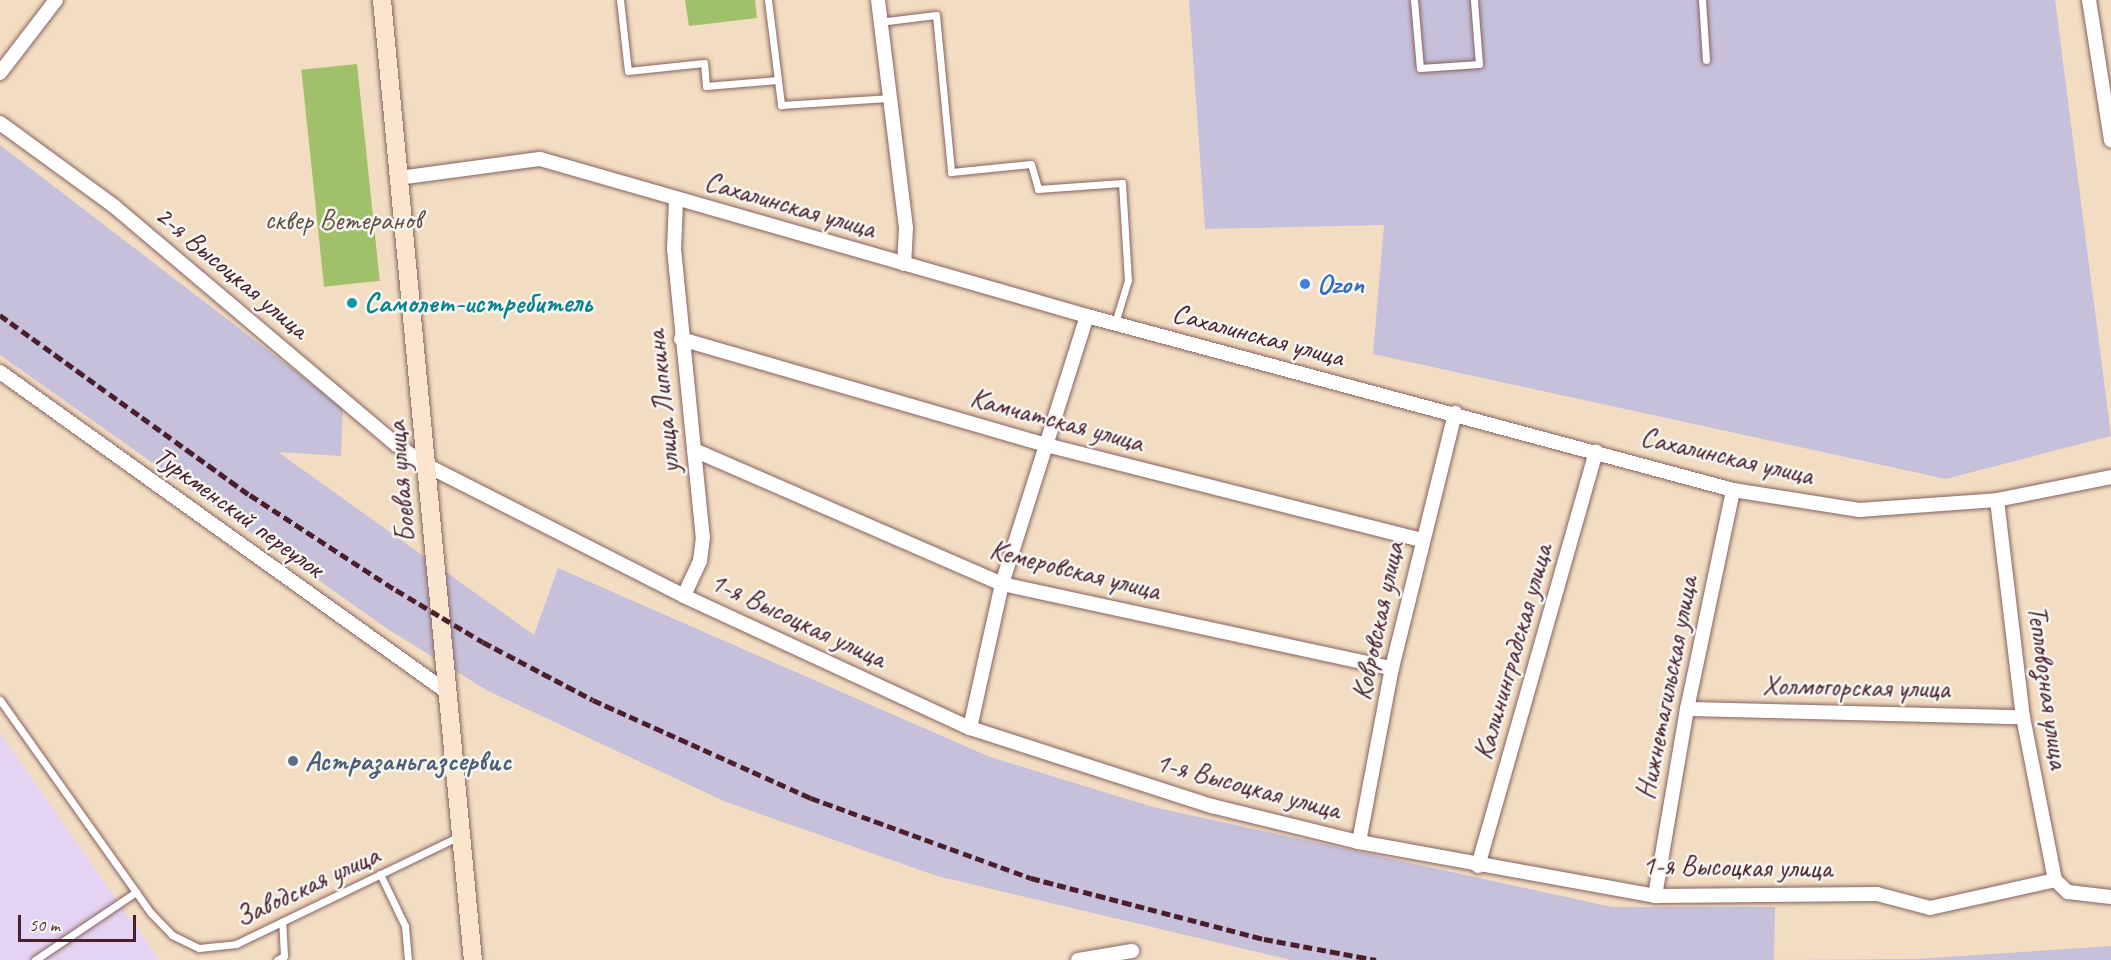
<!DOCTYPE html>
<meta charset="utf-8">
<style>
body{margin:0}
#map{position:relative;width:2111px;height:960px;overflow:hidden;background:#f3ddc2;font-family:Caveat,sans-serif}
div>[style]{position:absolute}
.built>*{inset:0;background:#e4d3f2}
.industrial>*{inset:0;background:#c6c0da}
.green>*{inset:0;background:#a0c069;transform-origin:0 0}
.roads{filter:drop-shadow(0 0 2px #856260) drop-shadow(0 0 2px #856260)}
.lane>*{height:7px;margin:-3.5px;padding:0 3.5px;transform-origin:3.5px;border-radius:3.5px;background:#fff}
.street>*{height:14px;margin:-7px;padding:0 7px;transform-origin:7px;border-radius:7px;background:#fff}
.secondary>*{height:18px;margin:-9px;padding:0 9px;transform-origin:9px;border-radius:9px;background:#fbe5cf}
.rail>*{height:4.5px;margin-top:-2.25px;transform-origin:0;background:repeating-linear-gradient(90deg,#4a1f2b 0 9px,transparent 0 13.5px)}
.dots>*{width:16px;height:16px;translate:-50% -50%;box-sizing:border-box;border:3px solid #f6f6f2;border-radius:50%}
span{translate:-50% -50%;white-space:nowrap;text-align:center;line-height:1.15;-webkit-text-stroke:5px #f6f6f2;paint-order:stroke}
.street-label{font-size:28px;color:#4a1f2b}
.park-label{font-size:28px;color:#644f3e}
.shop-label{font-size:28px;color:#366cbe;font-weight:700}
.left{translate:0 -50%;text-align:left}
.culture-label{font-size:28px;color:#0d838f;font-weight:700}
.service-label{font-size:28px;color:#4e5e75;font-weight:700}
.scale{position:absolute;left:18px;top:915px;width:118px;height:27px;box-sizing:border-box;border:3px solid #4a1f2b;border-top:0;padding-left:8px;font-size:18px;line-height:21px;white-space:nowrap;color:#4a1f2b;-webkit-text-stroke:4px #f6f6f2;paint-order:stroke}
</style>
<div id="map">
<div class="built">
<div style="clip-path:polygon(0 733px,159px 960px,0 960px)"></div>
</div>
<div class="industrial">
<div style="clip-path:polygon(1189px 0,2055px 0,2111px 436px,1946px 479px,1373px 354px,1384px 225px,1205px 229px)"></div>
<div style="clip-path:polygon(0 145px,343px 408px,341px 456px,278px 452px,534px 635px,558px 568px,990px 757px,1153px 807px,1612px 907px,1775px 907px,1774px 960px,1916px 959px,2111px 946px,2111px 960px,1291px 960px,937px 876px,726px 802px,488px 691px,389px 630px,0 355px)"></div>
</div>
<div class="green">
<div style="clip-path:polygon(685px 0,755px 0,757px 18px,689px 26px)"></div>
<div style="left:357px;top:64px;width:218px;height:56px;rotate:84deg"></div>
</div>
<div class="roads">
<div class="lane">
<div style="left:620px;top:0;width:71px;rotate:83.6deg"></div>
<div style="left:628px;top:71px;width:76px;rotate:-6deg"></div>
<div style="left:704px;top:63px;width:23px;rotate:85deg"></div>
<div style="left:706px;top:86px;width:72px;rotate:-4.8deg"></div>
<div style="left:768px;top:0;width:106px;rotate:82.9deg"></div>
<div style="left:781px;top:105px;width:107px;rotate:-3.7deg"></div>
<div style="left:1414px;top:0;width:68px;rotate:85deg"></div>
<div style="left:1420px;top:68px;width:59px;rotate:-3.9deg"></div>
<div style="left:1479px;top:64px;width:64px;rotate:-94.5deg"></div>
<div style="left:1702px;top:0;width:60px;rotate:86.2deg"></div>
<div style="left:879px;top:22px;width:57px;rotate:-7deg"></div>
<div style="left:936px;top:15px;width:158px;rotate:84.5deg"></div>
<div style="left:951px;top:172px;width:80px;rotate:-5.7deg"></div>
<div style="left:1031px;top:164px;width:26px;rotate:74deg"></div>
<div style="left:1038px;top:189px;width:84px;rotate:-4.1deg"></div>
<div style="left:1122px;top:183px;width:97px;rotate:86.5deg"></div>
<div style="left:1128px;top:280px;width:45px;rotate:106.8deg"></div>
<div style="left:0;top:700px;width:261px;rotate:54.7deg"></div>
<div style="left:151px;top:913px;width:30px;rotate:46deg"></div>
<div style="left:172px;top:935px;width:30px;rotate:26deg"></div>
<div style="left:199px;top:948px;width:37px;rotate:-6deg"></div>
<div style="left:236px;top:944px;width:248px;rotate:-25.8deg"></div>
<div style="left:380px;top:874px;width:58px;rotate:64.3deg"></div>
<div style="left:405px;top:926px;width:34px;rotate:85deg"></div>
<div style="left:35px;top:960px;width:122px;rotate:-34deg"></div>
<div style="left:277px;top:960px;width:8px;rotate:-30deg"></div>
<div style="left:284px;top:956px;width:34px;rotate:-93deg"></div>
</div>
<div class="street">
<div style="left:878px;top:0;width:230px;rotate:83deg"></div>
<div style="left:906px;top:228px;width:36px;rotate:93deg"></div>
<div style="left:2089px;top:0;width:142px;rotate:81.1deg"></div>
<div style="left:0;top:73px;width:92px;rotate:-52.5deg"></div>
<div style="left:0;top:123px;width:142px;rotate:36.1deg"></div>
<div style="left:115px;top:207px;width:369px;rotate:40.2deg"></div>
<div style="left:397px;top:445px;width:35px;rotate:35deg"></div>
<div style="left:426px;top:465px;width:289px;rotate:26.9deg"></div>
<div style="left:684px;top:596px;width:315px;rotate:24.8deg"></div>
<div style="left:970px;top:728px;width:254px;rotate:17.9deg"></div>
<div style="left:1212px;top:806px;width:151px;rotate:13.8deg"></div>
<div style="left:1359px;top:842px;width:301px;rotate:10.3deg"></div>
<div style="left:1655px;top:896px;width:222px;rotate:-0.5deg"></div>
<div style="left:1877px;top:894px;width:55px;rotate:14.8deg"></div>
<div style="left:1930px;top:908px;width:128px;rotate:-12.6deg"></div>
<div style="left:2055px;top:880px;width:18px;rotate:43deg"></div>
<div style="left:2068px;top:892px;width:43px;rotate:6.6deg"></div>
<div style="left:399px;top:178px;width:142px;rotate:-7.7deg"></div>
<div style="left:540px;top:159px;width:569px;rotate:16.01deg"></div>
<div style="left:1087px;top:316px;width:669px;rotate:15.07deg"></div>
<div style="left:1733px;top:490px;width:128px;rotate:9deg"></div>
<div style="left:1859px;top:510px;width:138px;rotate:-4.1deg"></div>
<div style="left:1997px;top:500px;width:116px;rotate:-11.4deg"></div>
<div style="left:676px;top:200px;width:49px;rotate:92.3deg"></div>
<div style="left:674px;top:249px;width:289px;rotate:84.3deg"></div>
<div style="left:703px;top:537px;width:24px;rotate:97deg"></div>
<div style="left:700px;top:561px;width:38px;rotate:115deg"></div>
<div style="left:681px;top:339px;width:380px;rotate:16.2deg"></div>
<div style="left:1046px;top:445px;width:388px;rotate:14.2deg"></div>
<div style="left:0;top:372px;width:550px;rotate:35.6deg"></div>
<div style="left:694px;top:450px;width:336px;rotate:23.5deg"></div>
<div style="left:1002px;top:584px;width:399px;rotate:12.2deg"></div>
<div style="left:1997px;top:500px;width:219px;rotate:83.2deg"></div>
<div style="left:2023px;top:717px;width:166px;rotate:78.9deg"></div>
<div style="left:1687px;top:709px;width:336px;rotate:1.4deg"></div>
<div style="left:970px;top:728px;width:148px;rotate:-77.5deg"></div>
<div style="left:1002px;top:584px;width:281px;rotate:-72.4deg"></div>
<div style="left:1359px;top:842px;width:177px;rotate:-79.3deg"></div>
<div style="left:1392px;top:668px;width:263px;rotate:-76.1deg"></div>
<div style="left:1478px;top:866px;width:431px;rotate:-74.1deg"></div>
<div style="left:1655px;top:896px;width:190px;rotate:-80.3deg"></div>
<div style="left:1687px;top:709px;width:224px;rotate:-78.1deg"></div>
<div style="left:1078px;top:960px;width:55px;rotate:-9.5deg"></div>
</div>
<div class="secondary">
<div style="left:382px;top:0;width:964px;rotate:84.59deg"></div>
</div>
</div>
<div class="rail">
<div style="left:0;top:315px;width:308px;rotate:35.8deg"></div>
<div style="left:250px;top:495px;width:174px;rotate:33.1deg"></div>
<div style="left:396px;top:590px;width:101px;rotate:30.9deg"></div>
<div style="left:483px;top:642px;width:124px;rotate:27.8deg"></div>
<div style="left:593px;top:700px;width:239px;rotate:24.2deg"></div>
<div style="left:811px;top:798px;width:234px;rotate:20deg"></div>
<div style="left:1031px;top:878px;width:241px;rotate:14.7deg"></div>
<div style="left:1264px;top:939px;width:114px;rotate:10.6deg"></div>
</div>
<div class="dots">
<div style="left:1305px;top:284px;background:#3f7fe0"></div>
<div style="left:352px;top:303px;background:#0f9aa8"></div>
<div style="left:293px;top:761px;background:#5c6f8a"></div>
</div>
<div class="street-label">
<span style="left:790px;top:205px;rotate:16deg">Сахалинская улица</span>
<span style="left:232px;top:272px;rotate:40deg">2-я Высоцкая улица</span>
<span style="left:1258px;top:335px;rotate:15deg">Сахалинская улица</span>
<span style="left:663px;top:402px;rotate:-96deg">улица Липкина</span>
<span style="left:1057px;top:420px;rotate:15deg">Камчатская улица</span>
<span style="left:1727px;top:456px;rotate:13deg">Сахалинская улица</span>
<span style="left:401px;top:482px;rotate:-95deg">Боевая улица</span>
<span style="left:239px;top:512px;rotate:36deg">Туркменский переулок</span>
<span style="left:1075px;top:570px;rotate:14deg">Кемеровская улица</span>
<span style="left:798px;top:620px;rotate:25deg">1-я Высоцкая улица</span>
<span style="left:1378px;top:621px;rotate:-78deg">Ковровская улица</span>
<span style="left:1513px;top:652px;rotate:-74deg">Калининградская улица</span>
<span style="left:1856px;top:687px;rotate:1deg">Холмогорская улица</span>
<span style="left:2048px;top:687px;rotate:82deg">Тепловозная улица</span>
<span style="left:1667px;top:688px;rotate:-79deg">Нижнетагильская улица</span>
<span style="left:1248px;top:786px;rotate:15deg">1-я Высоцкая улица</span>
<span style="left:1737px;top:867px;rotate:1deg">1-я Высоцкая улица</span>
<span style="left:307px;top:886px;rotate:-25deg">Заводская улица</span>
</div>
<div class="park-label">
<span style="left:343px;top:220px">сквер Ветеранов</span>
</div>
<div class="shop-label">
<span class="left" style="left:1317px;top:284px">Ozon</span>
</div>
<div class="culture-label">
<span class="left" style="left:364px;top:303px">Самолет-истребитель</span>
</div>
<div class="service-label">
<span class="left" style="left:305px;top:761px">Астразаньгазсервис</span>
</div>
<div class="scale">50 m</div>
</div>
